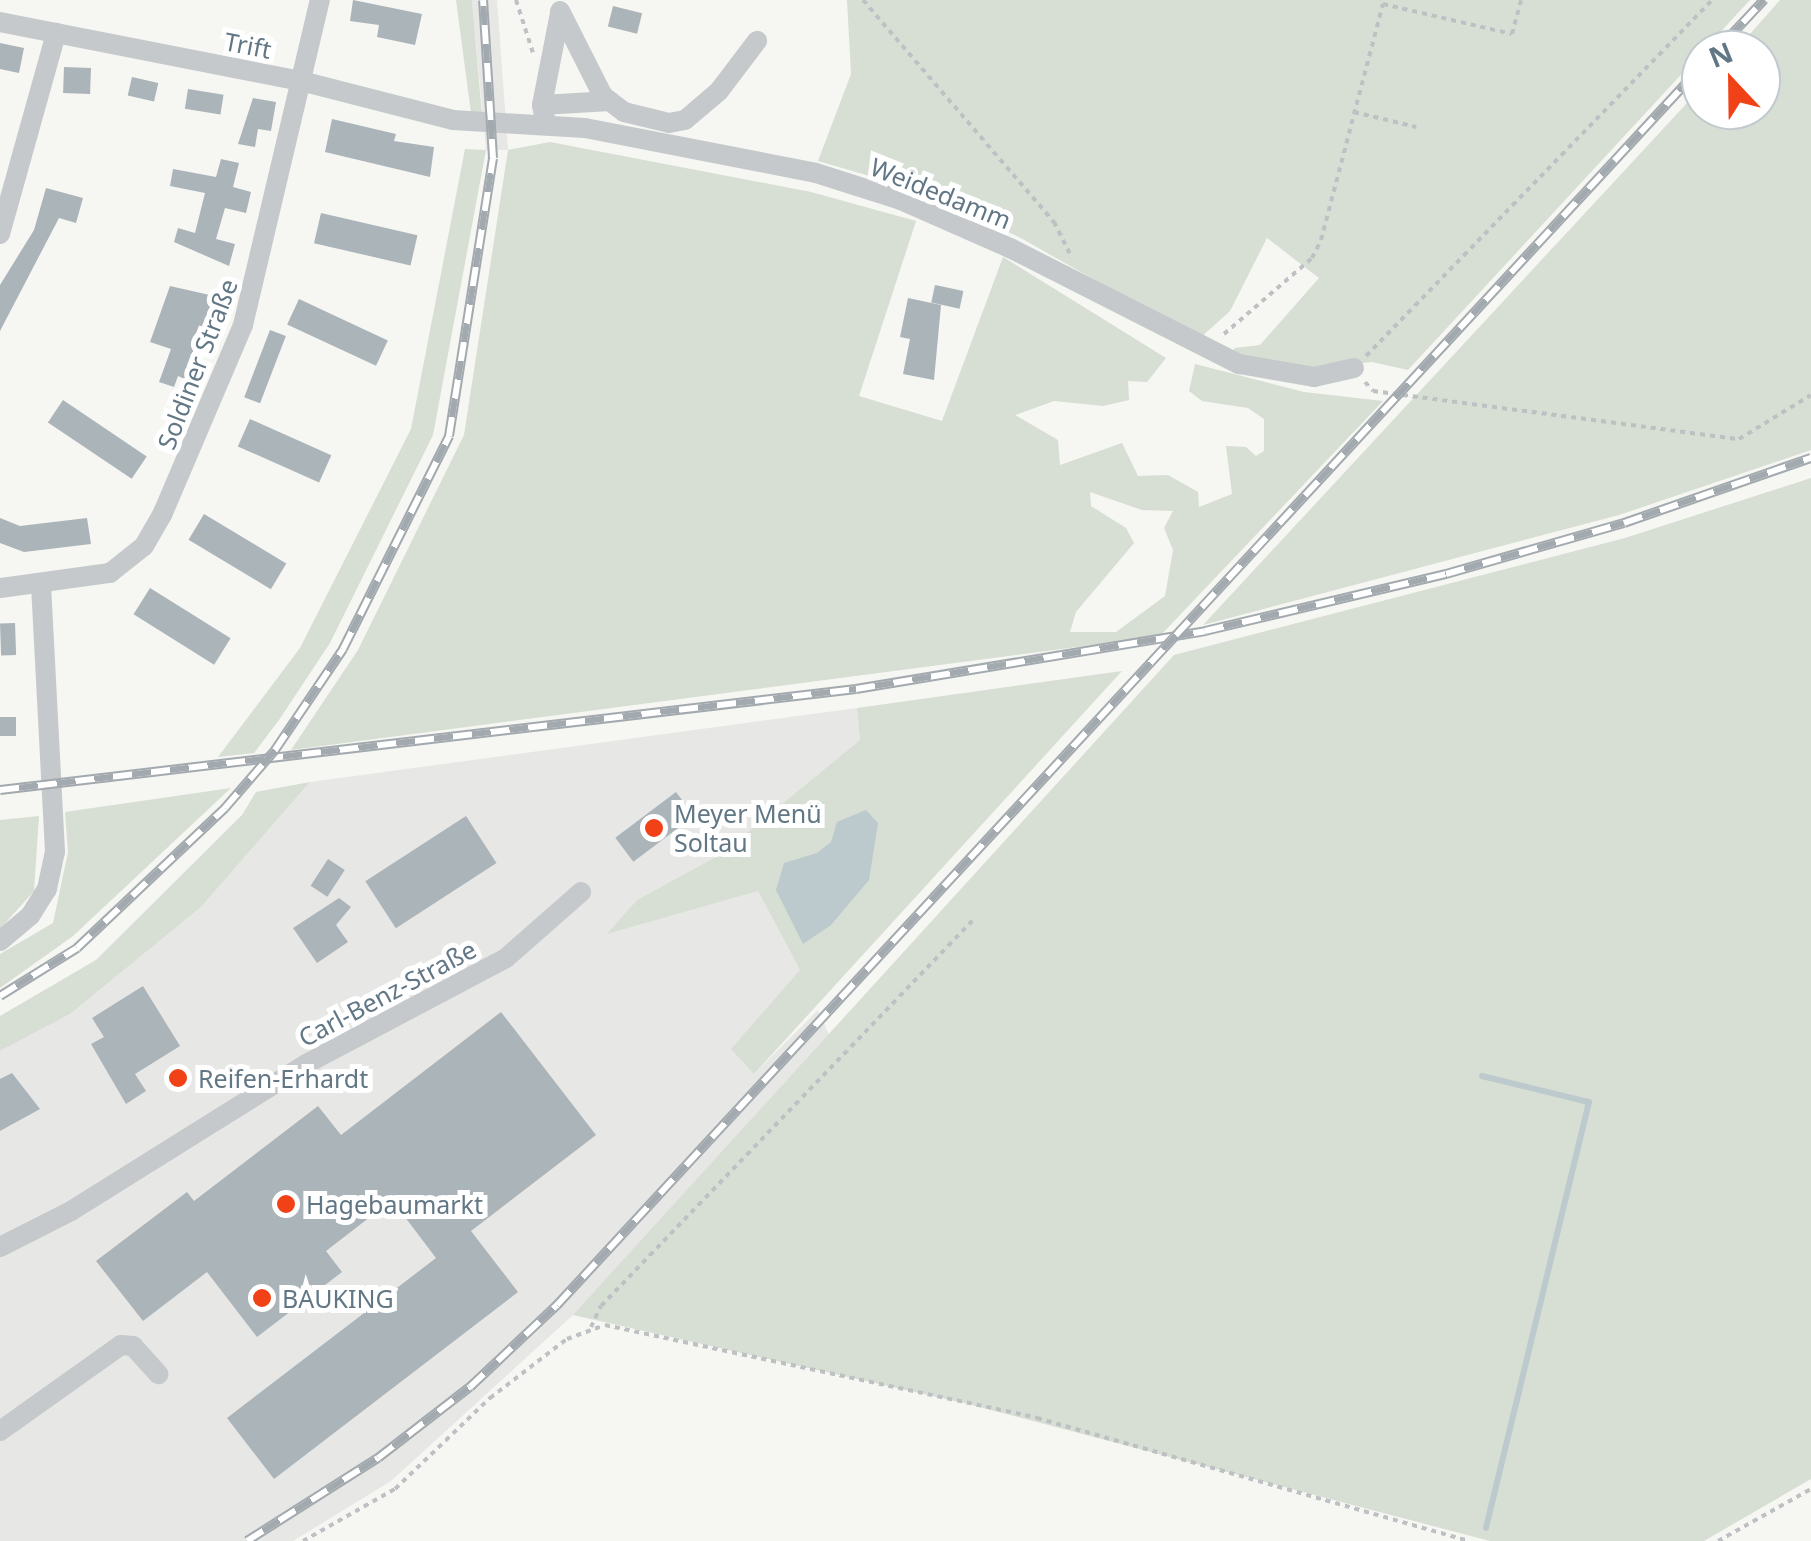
<!DOCTYPE html>
<meta charset="utf-8">
<style>
body{margin:0}
#map{position:relative;width:1811px;height:1541px;overflow:hidden;background:#f6f6f2;font-family:"Noto Sans",sans-serif}
div>[style]{position:absolute}
.built>*{inset:0;background:#e7e7e5}
.green>*{inset:0;background:#d7ded3}
.water>*{inset:0;background:#bcc9cd}
.stream>*{height:6px;margin:-3px;padding:0 3px;transform-origin:3px;border-radius:3px;background:#bcc9cd}
.building>*{inset:0;background:#abb4b9;transform-origin:0 0}
.path>*{height:4px;margin-top:-2px;transform-origin:0;background:repeating-linear-gradient(90deg,#bec1c3 0 5px,transparent 0 10px)}
.minor>*{height:20px;margin:-10px;padding:0 10px;transform-origin:10px;border-radius:10px;background:#c5c9cc}
.rail>*{height:10px;margin-top:-5px;transform-origin:0;background:repeating-linear-gradient(90deg,#fff 0 19px,#a3aaaf 0 38px);box-sizing:border-box;border-block:2px solid #a3aaaf}
.dots>*{width:28px;height:28px;translate:-50% -50%;box-sizing:border-box;border:5px solid #fff;border-radius:50%}
span{translate:-50% -50%;white-space:nowrap;text-align:center;line-height:1.15;-webkit-text-stroke:10px #fff;paint-order:stroke}
.street-label{font-size:25px;color:#627785}
.poi-label{font-size:25px;color:#627785}
.left{translate:0 -50%;text-align:left}
.north{position:absolute;left:1681px;top:30px;width:100px;height:100px;box-sizing:border-box;background:#fff;border:2px solid #c0c9ce;border-radius:50%;rotate:338deg;font-size:28px;font-weight:700;line-height:40px;text-align:center;color:#627785}
.north::after{content:'';display:block;margin:auto;width:35px;height:45px;background:#f14217;clip-path:polygon(50% 0,100% 100%,50% 72%,0 100%)}
</style>
<div id="map">
<div class="built">
<div style="clip-path:polygon(472px 0,497px 0,508px 150px,486px 150px)"></div>
<div style="clip-path:polygon(857px 708px,860px 740px,721px 854px,637px 900px,610px 933px,758px 891px,800px 970px,755px 1073px,818px 1010px,830px 1037px,573px 1315px,391px 1481px,293px 1541px,0 1541px,0 1051px,70px 1014px,201px 907px,310px 782px)"></div>
</div>
<div class="green">
<div style="clip-path:polygon(456px 0,472px 0,482px 116px,471px 113px)"></div>
<div style="clip-path:polygon(847px 0,1750px 0,1408px 370px,1372px 362px,1307px 369px,1230px 355px,1235px 348px,1260px 345px,1319px 278px,1267px 238px,1230px 311px,1199px 339px,1019px 237px,904px 186px,818px 161px,851px 74px)"></div>
<div style="clip-path:polygon(1780px 0,1811px 0,1811px 450px,1619px 515px,1203px 625px,1701px 88px,1701px 110px,1761px 110px,1761px 50px,1736px 50px)"></div>
<div style="clip-path:polygon(evenodd,550px 142px,811px 192px,916px 221px,859px 396px,942px 421px,1003px 257px,1166px 358px,1147px 382px,1128px 381px,1129px 400px,1103px 406px,1054px 401px,1015px 415px,1058px 440px,1060px 465px,1122px 443px,1138px 476px,1168px 475px,1198px 492px,1199px 507px,1232px 494px,1226px 446px,1246px 447px,1256px 456px,1264px 451px,1264px 419px,1248px 408px,1202px 401px,1189px 391px,1195px 364px,1304px 392px,1383px 401px,1160px 636px,291px 750px,358px 650px,464px 435px,508px 150px,550px 142px,1090px 492px,1142px 510px,1173px 511px,1164px 528px,1173px 550px,1165px 596px,1116px 632px,1070px 632px,1076px 612px,1134px 543px,1126px 528px,1091px 506px,1090px 492px)"></div>
<div style="clip-path:polygon(465px 149px,486px 150px,433px 435px,330px 643px,279px 720px,254px 753px,218px 757px,300px 648px,411px 429px)"></div>
<div style="clip-path:polygon(1811px 478px,1811px 1479px,1704px 1541px,1490px 1541px,968px 1404px,573px 1315px,1174px 655px,1625px 538px)"></div>
<div style="clip-path:polygon(1122px 671px,754px 1074px,731px 1049px,800px 970px,758px 891px,607px 934px,637px 900px,721px 854px,860px 740px,857px 708px)"></div>
<div style="clip-path:polygon(310px 782px,201px 907px,70px 1014px,0 1051px,0 1016px,96px 960px,242px 815px,256px 792px)"></div>
<div style="clip-path:polygon(231px 788px,73px 936px,0 988px,0 954px,53px 923px,68px 852px,65px 812px)"></div>
<div style="clip-path:polygon(39px 816px,34px 891px,0 929px,0 820px)"></div>
</div>
<div class="water">
<div style="clip-path:polygon(866px 810px,878px 823px,869px 880px,831px 925px,803px 944px,776px 890px,784px 863px,817px 853px,831px 842px,837px 822px)"></div>
</div>
<div class="stream">
<div style="left:1482px;top:1076px;width:110px;rotate:13.7deg"></div>
<div style="left:1589px;top:1102px;width:438px;rotate:103.6deg"></div>
</div>
<div class="building">
<div style="clip-path:polygon(353px 0,422px 14px,415px 45px,377px 37px,379px 25px,350px 21px)"></div>
<div style="left:613px;top:6px;width:30px;height:21px;rotate:14deg"></div>
<div style="clip-path:polygon(0 43px,24px 48px,19px 73px,0 69px)"></div>
<div style="left:64px;top:67px;width:27px;height:26px;rotate:2deg"></div>
<div style="left:132px;top:77px;width:27px;height:19px;rotate:13deg"></div>
<div style="left:188px;top:89px;width:36px;height:20px;rotate:9deg"></div>
<div style="clip-path:polygon(253px 98px,276px 102px,271px 131px,258px 129px,255px 147px,238px 144px)"></div>
<div style="clip-path:polygon(332px 119px,396px 134px,394px 141px,434px 147px,430px 177px,325px 152px)"></div>
<div style="clip-path:polygon(221px 159px,239px 163px,233px 187px,251px 192px,246px 213px,225px 208px,216px 239px,235px 244px,229px 266px,174px 242px,178px 228px,195px 233px,205px 193px,170px 186px,173px 169px,216px 177px)"></div>
<div style="clip-path:polygon(46px 188px,83px 198px,76px 223px,59px 218px,0 331px,0 285px,34px 230px)"></div>
<div style="left:321px;top:213px;width:99px;height:31px;rotate:13deg"></div>
<div style="left:935px;top:285px;width:29px;height:18px;rotate:12deg"></div>
<div style="clip-path:polygon(170px 286px,223px 298px,192px 382px,178px 376px,174px 387px,159px 382px,171px 349px,150px 342px)"></div>
<div style="clip-path:polygon(908px 298px,941px 305px,934px 380px,903px 374px,910px 339px,900px 337px)"></div>
<div style="left:299px;top:299px;width:98px;height:28px;rotate:25deg"></div>
<div style="left:270px;top:330px;width:17px;height:72px;rotate:21deg"></div>
<div style="left:63px;top:400px;width:101px;height:27px;rotate:34deg"></div>
<div style="left:250px;top:419px;width:89px;height:30px;rotate:24deg"></div>
<div style="left:204px;top:514px;width:96px;height:30px;rotate:31deg"></div>
<div style="clip-path:polygon(0 518px,20px 526px,87px 518px,91px 544px,24px 552px,0 543px)"></div>
<div style="left:150px;top:588px;width:95px;height:31px;rotate:32deg"></div>
<div style="left:15px;top:623px;width:32px;height:15px;rotate:88deg"></div>
<div style="left:16px;top:717px;width:19px;height:16px;rotate:90deg"></div>
<div style="left:676px;top:792px;width:30px;height:76px;rotate:53deg"></div>
<div style="left:466px;top:816px;width:56px;height:120px;rotate:57deg"></div>
<div style="left:328px;top:859px;width:20px;height:32px;rotate:33deg"></div>
<div style="clip-path:polygon(339px 898px,351px 907px,336px 925px,348px 942px,317px 963px,293px 928px)"></div>
<div style="clip-path:polygon(143px 986px,180px 1046px,135px 1074px,146px 1091px,126px 1104px,91px 1044px,104px 1037px,92px 1018px)"></div>
<div style="clip-path:polygon(501px 1012px,596px 1135px,471px 1231px,518px 1292px,274px 1479px,227px 1418px,436px 1258px,392px 1200px,326px 1251px,342px 1272px,257px 1337px,207px 1272px,143px 1321px,96px 1261px,187px 1192px,194px 1201px,318px 1106px,341px 1135px)"></div>
<div style="clip-path:polygon(12px 1073px,40px 1109px,0 1131px,0 1079px)"></div>
</div>
<div class="path">
<div style="left:516px;top:0;width:56px;rotate:72.2deg"></div>
<div style="left:863px;top:0;width:293px;rotate:49.3deg"></div>
<div style="left:1054px;top:222px;width:40px;rotate:63.4deg"></div>
<div style="left:1354px;top:112px;width:64px;rotate:13.6deg"></div>
<div style="left:1224px;top:334px;width:116px;rotate:-40.8deg"></div>
<div style="left:1312px;top:258px;width:20px;rotate:-63deg"></div>
<div style="left:1321px;top:240px;width:244px;rotate:-75.3deg"></div>
<div style="left:1383px;top:4px;width:132px;rotate:13.1deg"></div>
<div style="left:1512px;top:34px;width:35px;rotate:-75deg"></div>
<div style="left:1366px;top:356px;width:496px;rotate:-45.8deg"></div>
<div style="left:1365px;top:382px;width:12px;rotate:48deg"></div>
<div style="left:1373px;top:391px;width:369px;rotate:7.5deg"></div>
<div style="left:1739px;top:439px;width:84px;rotate:-31.4deg"></div>
<div style="left:591px;top:1327px;width:23px;rotate:-65deg"></div>
<div style="left:601px;top:1306px;width:539px;rotate:-46.05deg"></div>
<div style="left:303px;top:1541px;width:106px;rotate:-29.5deg"></div>
<div style="left:395px;top:1489px;width:132px;rotate:-43.8deg"></div>
<div style="left:490px;top:1398px;width:97px;rotate:-37.5deg"></div>
<div style="left:567px;top:1339px;width:40px;rotate:-20.2deg"></div>
<div style="left:605px;top:1325px;width:442px;rotate:12.1deg"></div>
<div style="left:1037px;top:1418px;width:449px;rotate:15.9deg"></div>
<div style="left:1718px;top:1541px;width:107px;rotate:-29.2deg"></div>
</div>
<div class="minor">
<div style="left:560px;top:11px;width:95px;rotate:63.2deg"></div>
<div style="left:603px;top:96px;width:26px;rotate:37deg"></div>
<div style="left:624px;top:112px;width:46px;rotate:13.7deg"></div>
<div style="left:669px;top:123px;width:16px;rotate:-11deg"></div>
<div style="left:685px;top:120px;width:45px;rotate:-40.5deg"></div>
<div style="left:719px;top:91px;width:63px;rotate:-52.8deg"></div>
<div style="left:0;top:22px;width:311px;rotate:11.1deg"></div>
<div style="left:305px;top:82px;width:153px;rotate:14.4deg"></div>
<div style="left:453px;top:120px;width:132px;rotate:3.5deg"></div>
<div style="left:585px;top:128px;width:235px;rotate:11deg"></div>
<div style="left:816px;top:173px;width:89px;rotate:17.6deg"></div>
<div style="left:901px;top:200px;width:119px;rotate:23.8deg"></div>
<div style="left:1010px;top:248px;width:257px;rotate:26.9deg"></div>
<div style="left:1239px;top:364px;width:76px;rotate:9.8deg"></div>
<div style="left:1314px;top:377px;width:41px;rotate:-12.7deg"></div>
<div style="left:542px;top:105px;width:68px;rotate:-3.4deg"></div>
<div style="left:546px;top:123px;width:18px;rotate:-103deg"></div>
<div style="left:542px;top:105px;width:94px;rotate:-78.9deg"></div>
<div style="left:0;top:234px;width:209px;rotate:-74.4deg"></div>
<div style="left:0;top:588px;width:111px;rotate:-7.8deg"></div>
<div style="left:110px;top:573px;width:43px;rotate:-38.5deg"></div>
<div style="left:144px;top:546px;width:36px;rotate:-60deg"></div>
<div style="left:162px;top:515px;width:207px;rotate:-66.9deg"></div>
<div style="left:243px;top:325px;width:334px;rotate:-76.7deg"></div>
<div style="left:0;top:941px;width:39px;rotate:-40deg"></div>
<div style="left:30px;top:916px;width:32px;rotate:-58deg"></div>
<div style="left:47px;top:889px;width:38px;rotate:-78deg"></div>
<div style="left:55px;top:852px;width:266px;rotate:-93deg"></div>
<div style="left:0;top:1247px;width:80px;rotate:-26.9deg"></div>
<div style="left:71px;top:1211px;width:277px;rotate:-32deg"></div>
<div style="left:306px;top:1064px;width:226px;rotate:-27.9deg"></div>
<div style="left:506px;top:958px;width:100px;rotate:-41.3deg"></div>
<div style="left:0;top:1431px;width:148px;rotate:-35.4deg"></div>
<div style="left:121px;top:1345px;width:12px;rotate:5deg"></div>
<div style="left:133px;top:1346px;width:38px;rotate:48deg"></div>
</div>
<div class="rail">
<div style="left:1717px;top:50px;width:69px;rotate:-46.8deg"></div>
<div style="left:0;top:790px;width:862px;rotate:-6.73deg"></div>
<div style="left:856px;top:689px;width:354px;rotate:-9.4deg"></div>
<div style="left:1205px;top:631px;width:248px;rotate:-13.3deg"></div>
<div style="left:1446px;top:574px;width:185px;rotate:-16deg"></div>
<div style="left:1624px;top:523px;width:198px;rotate:-19.2deg"></div>
<div style="left:0;top:996px;width:91px;rotate:-31.9deg"></div>
<div style="left:77px;top:948px;width:204px;rotate:-43.4deg"></div>
<div style="left:225px;top:808px;width:77px;rotate:-49.2deg"></div>
<div style="left:275px;top:750px;width:122px;rotate:-56deg"></div>
<div style="left:343px;top:649px;width:238px;rotate:-63.5deg"></div>
<div style="left:449px;top:436px;width:281px;rotate:-81deg"></div>
<div style="left:493px;top:158px;width:158px;rotate:-93.6deg"></div>
<div style="left:247px;top:1541px;width:155px;rotate:-32.4deg"></div>
<div style="left:378px;top:1458px;width:116px;rotate:-37.7deg"></div>
<div style="left:470px;top:1387px;width:120px;rotate:-43.3deg"></div>
<div style="left:557px;top:1305px;width:1686px;rotate:-47.26deg"></div>
</div>
<div class="dots">
<div style="left:654px;top:828px;background:#f14217"></div>
<div style="left:178px;top:1078px;background:#f14217"></div>
<div style="left:286px;top:1204px;background:#f14217"></div>
<div style="left:262px;top:1298px;background:#f14217"></div>
</div>
<div class="street-label">
<span style="left:248px;top:45px;rotate:11deg">Trift</span>
<span style="left:941px;top:193px;rotate:22deg">Weidedamm</span>
<span style="left:197px;top:364px;rotate:-69deg">Soldiner Straße</span>
<span style="left:387px;top:993px;rotate:-28deg">Carl-Benz-Straße</span>
</div>
<div class="poi-label">
<span class="left" style="left:674px;top:828px">Meyer Menü<br>Soltau</span>
<span class="left" style="left:198px;top:1078px">Reifen-Erhardt</span>
<span class="left" style="left:306px;top:1204px">Hagebaumarkt</span>
<span class="left" style="left:282px;top:1298px">BAUKING</span>
</div>
<div class="north">N</div>
</div>
